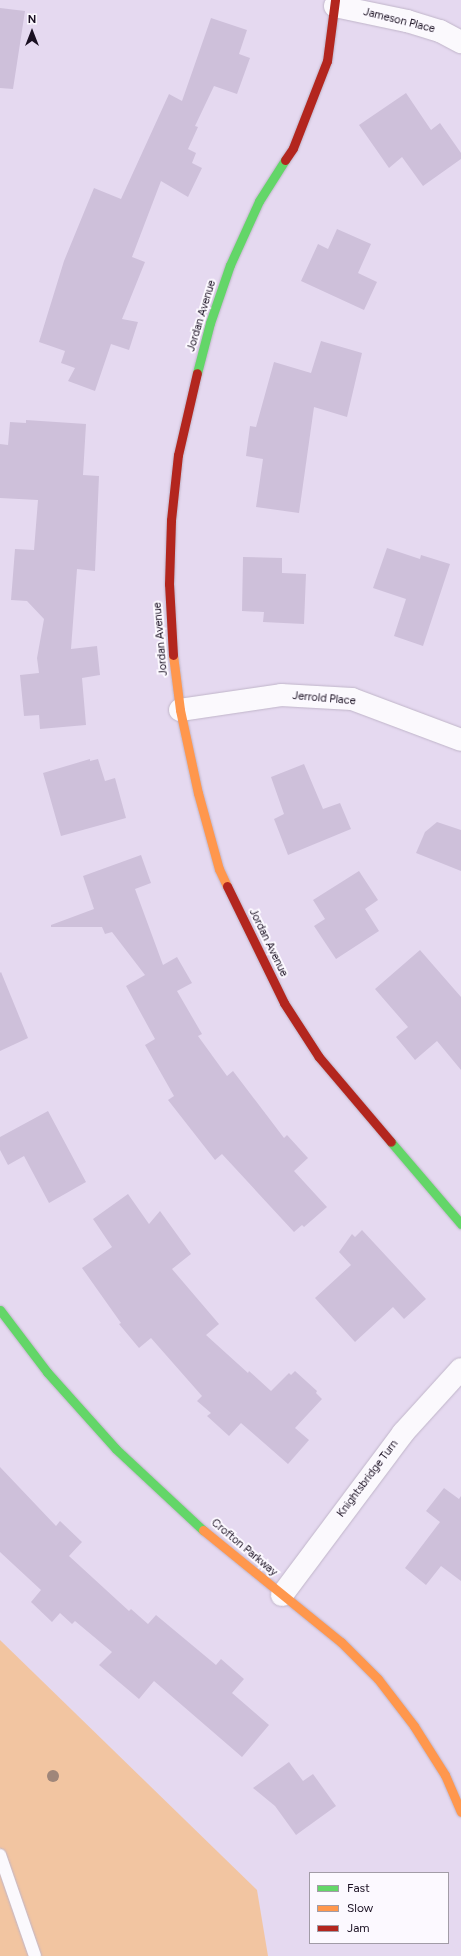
<!DOCTYPE html>
<style>
body{margin:0}
#map{position:relative;width:461px;height:1956px;overflow:hidden;background:#e5d9f0;font-family:Figtree,sans-serif}
div>[style]{position:absolute}
.green>*{inset:0;background:#f2c5a1}
.building>*{inset:0;background:#cec0da}
.roads{filter:drop-shadow(0 0 1px #c0b5c9) drop-shadow(0 0 1px #c0b5c9)}
.lane>*{height:12px;margin:-6px;padding:0 6px;transform-origin:6px;border-radius:6px;background:#fbf9fd}
.street>*{height:22px;margin:-11px;padding:0 11px;transform-origin:11px;border-radius:11px;background:#fbf9fd}
.fast>*{height:9px;margin:-4.5px;padding:0 4.5px;transform-origin:4.5px;border-radius:4.5px;background:#63d668}
.slow>*{height:9px;margin:-4.5px;padding:0 4.5px;transform-origin:4.5px;border-radius:4.5px;background:#ff974d}
.jam>*{height:9px;margin:-4.5px;padding:0 4.5px;transform-origin:4.5px;border-radius:4.5px;background:#b3261e}
.trees>*{width:12px;height:12px;margin:-6px;border-radius:50%;background:#9f867a}
span{translate:-50% -50%;white-space:nowrap;text-align:center;line-height:1.15;-webkit-text-stroke:4px #fcf9ff;paint-order:stroke}
.street-label{font-size:11px;color:#1a1022}
.legend{position:absolute;left:309px;top:1872px;width:140px;height:72px;box-sizing:border-box;background:#fcf9ff;border:1px solid #a29ca7;margin:0;padding:5px 7px;list-style:none;font-size:12px;color:#1a1022}
.legend li{display:flex;align-items:center;gap:8px;height:20px}
.legend b{width:20px;border:1px solid #a29ca7}
.north{position:absolute;left:12px;top:12px;width:40px;height:40px;-webkit-text-stroke:3px #fcf9ff;paint-order:stroke;rotate:0deg;font-size:11px;font-weight:700;line-height:16px;text-align:center;color:#1a1022}
.north::after{content:'';display:block;margin:auto;width:14px;height:18px;background:#1a1022;clip-path:polygon(50% 0,100% 100%,50% 72%,0 100%)}
</style>
<div id="map">
<div class="green">
<div style="clip-path:polygon(0 1640px,257px 1890px,268px 1956px,0 1956px)"></div>
</div>
<div class="building">
<div style="clip-path:polygon(0 8px,25px 11px,13px 89px,0 88px)"></div>
<div style="clip-path:polygon(211px 18px,247px 30px,239px 54px,250px 58px,237px 94px,214px 86px,195px 126px,198px 127px,188px 149px,196px 153px,192px 163px,202px 168px,188px 197px,161px 181px,132px 257px,145px 262px,122px 319px,138px 322px,129px 350px,111px 344px,95px 391px,68px 381px,75px 368px,61px 363px,65px 351px,39px 342px,64px 261px,94px 188px,121px 199px,169px 94px,182px 101px)"></div>
<div style="clip-path:polygon(406px 93px,431px 130px,440px 123px,461px 153px,461px 159px,423px 186px,402px 157px,389px 168px,359px 125px)"></div>
<div style="clip-path:polygon(337px 229px,371px 244px,358px 273px,377px 282px,364px 310px,301px 281px,318px 244px,328px 249px)"></div>
<div style="clip-path:polygon(321px 341px,362px 353px,347px 417px,314px 407px,299px 513px,256px 507px,263px 459px,246px 456px,250px 426px,256px 427px,274px 362px,311px 373px)"></div>
<div style="clip-path:polygon(26px 420px,86px 424px,83px 475px,99px 476px,95px 571px,77px 569px,71px 649px,97px 646px,100px 675px,82px 678px,86px 725px,40px 729px,39px 715px,24px 716px,20px 675px,39px 673px,37px 658px,44px 619px,27px 601px,11px 600px,15px 549px,34px 550px,38px 500px,0 498px,0 444px,8px 445px,10px 422px,26px 423px)"></div>
<div style="clip-path:polygon(387px 548px,420px 559px,421px 555px,450px 564px,423px 646px,394px 636px,406px 599px,373px 588px)"></div>
<div style="clip-path:polygon(243px 557px,282px 558px,282px 573px,306px 574px,304px 624px,263px 622px,264px 612px,242px 611px)"></div>
<div style="clip-path:polygon(90px 759px,90px 761px,98px 759px,105px 781px,115px 778px,126px 818px,61px 836px,43px 773px)"></div>
<div style="clip-path:polygon(304px 764px,323px 809px,340px 803px,351px 829px,288px 855px,274px 819px,284px 814px,271px 777px)"></div>
<div style="clip-path:polygon(437px 822px,461px 830px,461px 871px,416px 853px,425px 832px)"></div>
<div style="clip-path:polygon(141px 855px,151px 883px,135px 889px,163px 965px,177px 957px,192px 983px,177px 991px,202px 1034px,198px 1036px,227px 1076px,233px 1071px,284px 1138px,287px 1135px,308px 1158px,294px 1171px,327px 1207px,304px 1227px,302px 1225px,294px 1232px,222px 1154px,215px 1160px,168px 1100px,174px 1096px,145px 1045px,155px 1039px,126px 986px,145px 975px,112px 932px,105px 934px,102px 927px,51px 927px,51px 925px,94px 909px,83px 876px)"></div>
<div style="clip-path:polygon(359px 871px,378px 900px,365px 909px,379px 931px,336px 959px,314px 926px,325px 919px,313px 900px)"></div>
<div style="clip-path:polygon(420px 950px,461px 997px,461px 1070px,437px 1041px,415px 1060px,396px 1037px,408px 1027px,375px 989px)"></div>
<div style="clip-path:polygon(1px 972px,28px 1038px,0 1051px,0 973px)"></div>
<div style="clip-path:polygon(48px 1111px,86px 1182px,49px 1203px,24px 1156px,8px 1165px,0 1150px,0 1137px)"></div>
<div style="clip-path:polygon(128px 1194px,149px 1224px,160px 1211px,191px 1254px,172px 1269px,219px 1324px,206px 1335px,248px 1373px,249px 1371px,271px 1391px,289px 1373px,291px 1375px,295px 1371px,317px 1391px,316px 1393px,322px 1399px,295px 1428px,309px 1440px,288px 1464px,241px 1423px,229px 1436px,207px 1416px,211px 1413px,197px 1401px,202px 1396px,151px 1338px,139px 1348px,119px 1324px,121px 1323px,82px 1268px,112px 1247px,93px 1219px)"></div>
<div style="clip-path:polygon(362px 1230px,426px 1299px,404px 1319px,393px 1307px,355px 1342px,315px 1298px,351px 1265px,339px 1252px,352px 1234px,355px 1237px)"></div>
<div style="clip-path:polygon(0 1467px,56px 1526px,60px 1521px,82px 1542px,69px 1556px,129px 1611px,131px 1609px,148px 1624px,156px 1615px,216px 1665px,221px 1659px,244px 1679px,232px 1693px,269px 1725px,242px 1757px,154px 1681px,139px 1699px,99px 1665px,112px 1652px,75px 1621px,72px 1624px,60px 1613px,52px 1622px,31px 1602px,41px 1590px,0 1552px)"></div>
<div style="clip-path:polygon(444px 1488px,459px 1499px,461px 1496px,461px 1581px,441px 1566px,426px 1585px,405px 1568px,440px 1522px,426px 1511px)"></div>
<div style="clip-path:polygon(289px 1762px,303px 1781px,313px 1774px,336px 1806px,296px 1835px,275px 1806px,253px 1788px)"></div>
</div>
<div class="roads">
<div class="lane">
<div style="left:0;top:1855px;width:107px;rotate:70.9deg"></div>
</div>
<div class="street">
<div style="left:335px;top:6px;width:74px;rotate:11.8deg"></div>
<div style="left:407px;top:21px;width:34px;rotate:17deg"></div>
<div style="left:440px;top:31px;width:24px;rotate:28deg"></div>
<div style="left:180px;top:710px;width:102px;rotate:-8.4deg"></div>
<div style="left:281px;top:695px;width:71px;rotate:3.2deg"></div>
<div style="left:352px;top:699px;width:116px;rotate:20.6deg"></div>
<div style="left:282px;top:1595px;width:202px;rotate:-53.2deg"></div>
<div style="left:403px;top:1433px;width:86px;rotate:-47.8deg"></div>
</div>
<div class="fast">
<div style="left:197px;top:373px;width:52px;rotate:-75.4deg"></div>
<div style="left:210px;top:323px;width:61px;rotate:-71deg"></div>
<div style="left:230px;top:265px;width:70px;rotate:-65.6deg"></div>
<div style="left:259px;top:201px;width:49px;rotate:-57.6deg"></div>
<div style="left:391px;top:1142px;width:108px;rotate:49.5deg"></div>
<div style="left:0;top:1310px;width:78px;rotate:52.8deg"></div>
<div style="left:47px;top:1372px;width:103px;rotate:48.1deg"></div>
<div style="left:116px;top:1449px;width:119px;rotate:43deg"></div>
</div>
<div class="slow">
<div style="left:173px;top:655px;width:55px;rotate:82.7deg"></div>
<div style="left:180px;top:710px;width:85px;rotate:77.8deg"></div>
<div style="left:198px;top:793px;width:79px;rotate:74.6deg"></div>
<div style="left:219px;top:869px;width:19px;rotate:65deg"></div>
<div style="left:203px;top:1530px;width:178px;rotate:39.1deg"></div>
<div style="left:341px;top:1642px;width:52px;rotate:45deg"></div>
<div style="left:378px;top:1679px;width:59px;rotate:52.5deg"></div>
<div style="left:414px;top:1726px;width:58px;rotate:57.7deg"></div>
<div style="left:445px;top:1775px;width:40px;rotate:66.6deg"></div>
</div>
<div class="jam">
<div style="left:285px;top:160px;width:14px;rotate:-56deg"></div>
<div style="left:293px;top:148px;width:93px;rotate:-68.7deg"></div>
<div style="left:327px;top:61px;width:62px;rotate:-82.5deg"></div>
<div style="left:173px;top:655px;width:71px;rotate:-93.2deg"></div>
<div style="left:169px;top:584px;width:64px;rotate:-88.2deg"></div>
<div style="left:171px;top:520px;width:65px;rotate:-83.9deg"></div>
<div style="left:178px;top:455px;width:84px;rotate:-77deg"></div>
<div style="left:227px;top:886px;width:130px;rotate:64deg"></div>
<div style="left:284px;top:1003px;width:64px;rotate:57.1deg"></div>
<div style="left:319px;top:1057px;width:111px;rotate:49.7deg"></div>
</div>
</div>
<div class="trees">
<div style="left:53px;top:1776px"></div>
</div>
<div class="street-label">
<span style="left:399px;top:21px;rotate:14deg">Jameson Place</span>
<span style="left:202px;top:316px;rotate:-73deg">Jordan Avenue</span>
<span style="left:161px;top:639px;rotate:-95deg">Jordan Avenue</span>
<span style="left:324px;top:699px;rotate:5deg">Jerrold Place</span>
<span style="left:268px;top:943px;rotate:64deg">Jordan Avenue</span>
<span style="left:368px;top:1479px;rotate:-53deg">Knightsbridge Turn</span>
<span style="left:244px;top:1548px;rotate:40deg">Crofton Parkway</span>
</div>
<ul class="legend">
<li><b style="height:5px;background:#63d668"></b>Fast</li>
<li><b style="height:5px;background:#ff974d"></b>Slow</li>
<li><b style="height:5px;background:#b3261e"></b>Jam</li>
</ul>
<div class="north">N</div>
</div>
